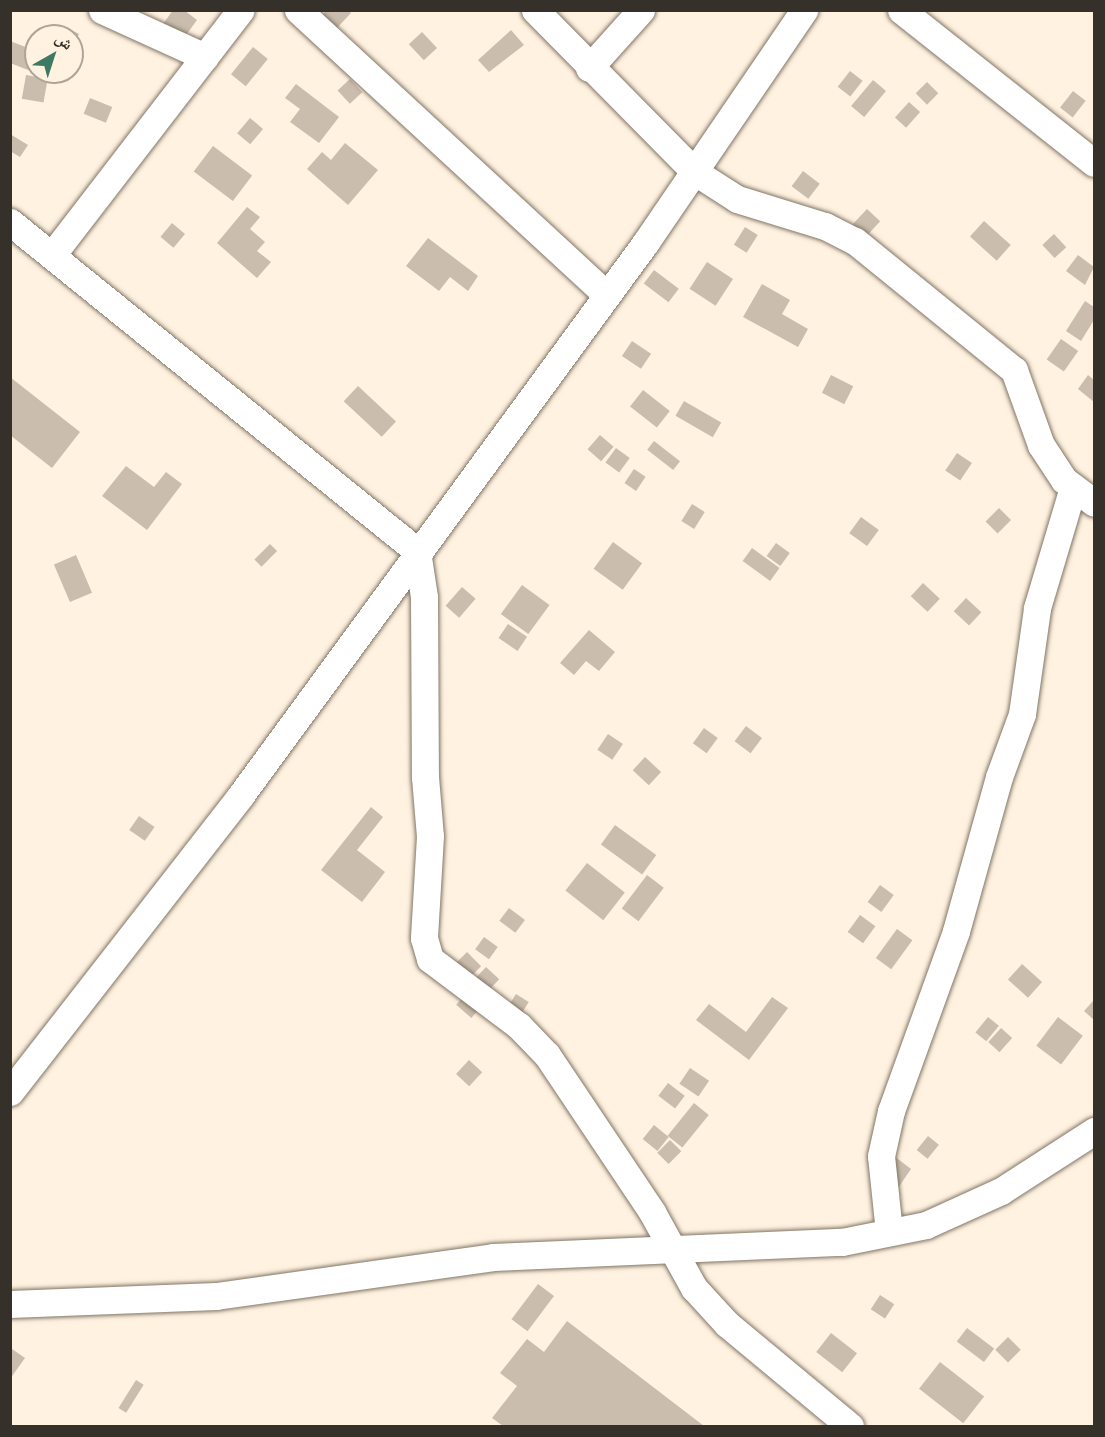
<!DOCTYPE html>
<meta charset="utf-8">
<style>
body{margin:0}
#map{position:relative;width:1105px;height:1437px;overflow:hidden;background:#fff2e0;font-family:"Roboto Condensed","Noto Naskh Arabic",sans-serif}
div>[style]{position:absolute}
.building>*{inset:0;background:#cabdad;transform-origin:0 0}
.roads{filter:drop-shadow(0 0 2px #817566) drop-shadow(0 0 2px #817566)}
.street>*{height:27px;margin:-13.5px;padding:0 13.5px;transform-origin:13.5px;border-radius:13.5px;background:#fff}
span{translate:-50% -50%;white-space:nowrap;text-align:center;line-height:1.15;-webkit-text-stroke:6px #fff2e0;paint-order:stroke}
.frame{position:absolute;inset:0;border:12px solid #353029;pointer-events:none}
.north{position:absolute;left:24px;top:24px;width:60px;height:60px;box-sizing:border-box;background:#fff2e0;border:2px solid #aea497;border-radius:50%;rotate:39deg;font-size:16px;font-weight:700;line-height:24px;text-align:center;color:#353029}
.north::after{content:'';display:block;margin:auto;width:21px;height:27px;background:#3d7964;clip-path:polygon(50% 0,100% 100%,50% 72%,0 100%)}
</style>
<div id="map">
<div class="building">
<div style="clip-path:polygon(173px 10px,184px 10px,197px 20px,176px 49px,156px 34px)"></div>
<div style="clip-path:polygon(327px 10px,348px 10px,351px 13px,336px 29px,322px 16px)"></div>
<div style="clip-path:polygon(64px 26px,79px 34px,72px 47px,72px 36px,59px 36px)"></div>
<div style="clip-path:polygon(511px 30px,524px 45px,489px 72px,478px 60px)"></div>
<div style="left:422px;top:32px;width:22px;height:18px;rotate:47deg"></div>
<div style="clip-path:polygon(10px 41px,36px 51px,36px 73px,10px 63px)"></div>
<div style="left:253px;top:47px;width:19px;height:35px;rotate:39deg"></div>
<div style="left:850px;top:71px;width:16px;height:20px;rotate:38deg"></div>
<div style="left:26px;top:75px;width:22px;height:24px;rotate:10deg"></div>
<div style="left:350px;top:79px;width:18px;height:17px;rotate:47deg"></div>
<div style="left:873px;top:80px;width:17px;height:34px;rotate:40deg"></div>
<div style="left:927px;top:82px;width:16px;height:16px;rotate:45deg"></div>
<div style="clip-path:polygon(296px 84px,339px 117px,319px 143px,290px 122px,300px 109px,285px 98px)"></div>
<div style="left:1073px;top:91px;width:16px;height:21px;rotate:38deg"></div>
<div style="left:90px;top:98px;width:24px;height:17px;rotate:22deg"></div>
<div style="left:909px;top:102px;width:15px;height:21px;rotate:42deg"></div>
<div style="left:250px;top:118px;width:17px;height:20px;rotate:40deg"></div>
<div style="clip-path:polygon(10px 134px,28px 145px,20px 157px,10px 151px)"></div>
<div style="clip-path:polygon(345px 143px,378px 170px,348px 205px,307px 169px,322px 152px,331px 160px)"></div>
<div style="left:213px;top:146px;width:49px;height:32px;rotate:37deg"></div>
<div style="left:803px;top:171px;width:21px;height:19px;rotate:37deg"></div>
<div style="clip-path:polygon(247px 207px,260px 217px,250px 229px,265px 242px,257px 251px,271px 262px,257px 278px,217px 243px)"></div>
<div style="left:867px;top:209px;width:18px;height:21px;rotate:43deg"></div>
<div style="left:984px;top:221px;width:36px;height:21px;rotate:42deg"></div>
<div style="left:172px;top:223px;width:17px;height:18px;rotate:40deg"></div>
<div style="left:745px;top:227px;width:15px;height:21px;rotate:32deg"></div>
<div style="left:1054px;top:234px;width:18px;height:16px;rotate:47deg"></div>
<div style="clip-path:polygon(428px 238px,478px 276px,468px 291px,450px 277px,439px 291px,406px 266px)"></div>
<div style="clip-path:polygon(1078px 255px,1094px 267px,1085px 285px,1066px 271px)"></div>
<div style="left:707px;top:262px;width:31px;height:32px;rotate:33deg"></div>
<div style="left:654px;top:270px;width:31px;height:17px;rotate:37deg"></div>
<div style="clip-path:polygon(762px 284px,790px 300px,782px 314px,808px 329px,798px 347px,743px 317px)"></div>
<div style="clip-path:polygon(1085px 301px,1094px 307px,1094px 320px,1081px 341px,1066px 331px)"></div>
<div style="left:1061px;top:339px;width:21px;height:25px;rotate:35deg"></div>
<div style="left:632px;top:341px;width:23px;height:18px;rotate:34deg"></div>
<div style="left:831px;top:375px;width:25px;height:20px;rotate:27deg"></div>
<div style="clip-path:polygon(1088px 375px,1094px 380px,1094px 402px,1078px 389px)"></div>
<div style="clip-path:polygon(10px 377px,80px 432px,52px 468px,10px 435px)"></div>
<div style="left:358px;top:386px;width:52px;height:21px;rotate:43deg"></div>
<div style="left:643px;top:390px;width:34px;height:21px;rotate:38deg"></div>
<div style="left:684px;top:401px;width:43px;height:17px;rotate:30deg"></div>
<div style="left:600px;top:435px;width:18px;height:19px;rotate:41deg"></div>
<div style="left:654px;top:441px;width:33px;height:11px;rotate:38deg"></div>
<div style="left:616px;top:448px;width:17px;height:18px;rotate:36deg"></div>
<div style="left:957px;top:453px;width:18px;height:21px;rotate:34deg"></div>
<div style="clip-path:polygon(126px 466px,154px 487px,166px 472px,182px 484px,147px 530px,102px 496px)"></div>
<div style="left:634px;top:469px;width:14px;height:17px;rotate:34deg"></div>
<div style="left:692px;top:504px;width:15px;height:20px;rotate:32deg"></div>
<div style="left:999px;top:508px;width:17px;height:19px;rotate:45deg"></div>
<div style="left:861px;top:517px;width:22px;height:20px;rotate:36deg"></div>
<div style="left:613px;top:542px;width:36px;height:33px;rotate:36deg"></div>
<div style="left:776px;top:543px;width:17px;height:16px;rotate:36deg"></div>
<div style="left:270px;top:544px;width:10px;height:22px;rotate:45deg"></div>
<div style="left:752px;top:548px;width:34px;height:16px;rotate:36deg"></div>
<div style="left:76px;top:555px;width:41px;height:24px;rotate:67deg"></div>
<div style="left:923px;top:583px;width:23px;height:18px;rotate:43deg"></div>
<div style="left:522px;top:585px;width:34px;height:36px;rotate:36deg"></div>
<div style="left:462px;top:587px;width:18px;height:25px;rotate:41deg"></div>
<div style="left:966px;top:598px;width:21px;height:18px;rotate:43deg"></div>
<div style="left:508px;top:624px;width:23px;height:17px;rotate:34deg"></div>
<div style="clip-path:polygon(589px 630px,615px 652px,599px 671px,586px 661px,574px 675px,560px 663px)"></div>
<div style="left:746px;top:726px;width:20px;height:19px;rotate:37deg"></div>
<div style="left:704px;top:728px;width:17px;height:19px;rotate:36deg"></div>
<div style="left:608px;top:734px;width:18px;height:19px;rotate:34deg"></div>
<div style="left:645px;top:757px;width:22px;height:18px;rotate:43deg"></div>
<div style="clip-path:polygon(371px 807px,383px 817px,357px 850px,385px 872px,362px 902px,321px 870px)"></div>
<div style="left:139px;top:816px;width:19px;height:17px;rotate:35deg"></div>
<div style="left:615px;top:825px;width:51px;height:24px;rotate:36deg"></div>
<div style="left:587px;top:863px;width:48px;height:35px;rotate:38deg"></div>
<div style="left:647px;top:875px;width:21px;height:42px;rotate:37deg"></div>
<div style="left:880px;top:885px;width:17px;height:21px;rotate:36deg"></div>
<div style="left:509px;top:908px;width:20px;height:16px;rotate:37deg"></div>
<div style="left:860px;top:915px;width:19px;height:21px;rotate:36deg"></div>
<div style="left:897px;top:929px;width:19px;height:36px;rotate:36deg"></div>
<div style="left:484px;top:937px;width:17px;height:15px;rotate:36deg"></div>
<div style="left:467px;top:952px;width:20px;height:17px;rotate:45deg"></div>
<div style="left:1022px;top:964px;width:27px;height:21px;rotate:42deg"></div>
<div style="left:486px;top:967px;width:18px;height:23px;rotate:43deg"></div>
<div style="left:470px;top:989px;width:20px;height:21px;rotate:41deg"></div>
<div style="left:516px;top:994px;width:15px;height:32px;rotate:32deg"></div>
<div style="clip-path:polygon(772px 997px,788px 1008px,749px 1060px,696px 1020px,709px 1004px,746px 1032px)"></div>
<div style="clip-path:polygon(1094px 1000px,1094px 1020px,1084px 1011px)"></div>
<div style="left:988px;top:1017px;width:14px;height:20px;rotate:39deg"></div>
<div style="left:1058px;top:1017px;width:31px;height:36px;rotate:37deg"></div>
<div style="left:1001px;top:1028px;width:15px;height:19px;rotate:42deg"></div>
<div style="left:469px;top:1060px;width:18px;height:19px;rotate:43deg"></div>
<div style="left:690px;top:1068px;width:23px;height:19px;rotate:34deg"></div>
<div style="left:668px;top:1083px;width:21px;height:16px;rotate:37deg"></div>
<div style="left:694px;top:1103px;width:19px;height:42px;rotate:39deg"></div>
<div style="left:654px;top:1125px;width:19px;height:18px;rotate:39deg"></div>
<div style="left:928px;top:1136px;width:14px;height:18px;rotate:39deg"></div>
<div style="left:670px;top:1140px;width:16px;height:18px;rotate:45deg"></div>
<div style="clip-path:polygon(886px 1150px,911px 1169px,898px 1188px)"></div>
<div style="left:538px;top:1284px;width:20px;height:44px;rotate:37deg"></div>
<div style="left:880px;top:1295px;width:17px;height:17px;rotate:33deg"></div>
<div style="clip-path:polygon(567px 1321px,704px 1426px,503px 1426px,492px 1418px,517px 1386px,500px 1373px,527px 1339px,544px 1352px)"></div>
<div style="left:967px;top:1328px;width:34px;height:17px;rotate:37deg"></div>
<div style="left:831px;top:1333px;width:33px;height:24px;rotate:38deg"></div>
<div style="left:1008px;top:1337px;width:18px;height:18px;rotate:45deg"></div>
<div style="clip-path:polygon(12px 1349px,25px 1358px,10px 1379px,10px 1351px)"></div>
<div style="left:940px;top:1362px;width:56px;height:34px;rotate:38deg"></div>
<div style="left:136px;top:1380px;width:9px;height:33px;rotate:32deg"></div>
</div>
<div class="roads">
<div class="street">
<div style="left:102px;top:10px;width:113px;rotate:24.5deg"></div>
<div style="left:298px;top:10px;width:420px;rotate:42.7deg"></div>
<div style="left:535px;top:10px;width:228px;rotate:45.4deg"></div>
<div style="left:695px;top:172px;width:50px;rotate:32.7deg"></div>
<div style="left:737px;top:199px;width:92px;rotate:17.1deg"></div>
<div style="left:825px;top:226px;width:34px;rotate:27deg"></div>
<div style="left:855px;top:241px;width:205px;rotate:39.1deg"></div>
<div style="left:1014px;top:370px;width:80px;rotate:70.2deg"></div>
<div style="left:1041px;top:445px;width:42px;rotate:56.7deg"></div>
<div style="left:1064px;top:480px;width:38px;rotate:37deg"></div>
<div style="left:901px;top:10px;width:246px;rotate:38.4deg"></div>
<div style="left:589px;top:68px;width:78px;rotate:-48.1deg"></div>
<div style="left:10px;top:222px;width:523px;rotate:38.95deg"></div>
<div style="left:417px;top:551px;width:47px;rotate:81.3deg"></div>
<div style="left:424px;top:597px;width:180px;rotate:89.7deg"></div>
<div style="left:425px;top:777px;width:59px;rotate:85.2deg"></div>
<div style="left:430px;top:836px;width:102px;rotate:93.4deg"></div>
<div style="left:424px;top:938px;width:22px;rotate:74deg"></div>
<div style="left:430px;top:959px;width:111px;rotate:37deg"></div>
<div style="left:519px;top:1026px;width:40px;rotate:46deg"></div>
<div style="left:547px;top:1055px;width:189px;rotate:56.2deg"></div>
<div style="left:652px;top:1212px;width:87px;rotate:61.1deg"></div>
<div style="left:694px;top:1288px;width:49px;rotate:47.5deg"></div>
<div style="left:727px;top:1324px;width:160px;rotate:39.7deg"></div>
<div style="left:52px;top:255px;width:309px;rotate:-52.4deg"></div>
<div style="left:10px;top:1092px;width:376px;rotate:-52.1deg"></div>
<div style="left:241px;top:795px;width:685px;rotate:-53.78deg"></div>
<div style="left:646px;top:242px;width:281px;rotate:-55.7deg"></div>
<div style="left:889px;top:1232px;width:76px;rotate:-96deg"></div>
<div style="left:881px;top:1156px;width:46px;rotate:-77.5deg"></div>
<div style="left:891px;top:1111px;width:191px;rotate:-70.1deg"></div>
<div style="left:956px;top:931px;width:160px;rotate:-74.4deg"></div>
<div style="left:999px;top:777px;width:67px;rotate:-69.9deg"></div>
<div style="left:1022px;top:714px;width:107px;rotate:-81.9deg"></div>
<div style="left:1037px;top:608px;width:126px;rotate:-73.4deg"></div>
<div style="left:10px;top:1304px;width:206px;rotate:-2.2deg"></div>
<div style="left:216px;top:1296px;width:280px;rotate:-8deg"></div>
<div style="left:493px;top:1257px;width:349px;rotate:-2.5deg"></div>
<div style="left:842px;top:1242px;width:86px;rotate:-11.4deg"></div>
<div style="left:926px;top:1225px;width:82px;rotate:-24.4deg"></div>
<div style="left:1001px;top:1191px;width:111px;rotate:-32.8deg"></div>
</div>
</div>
<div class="frame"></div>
<div class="north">ش</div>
</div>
